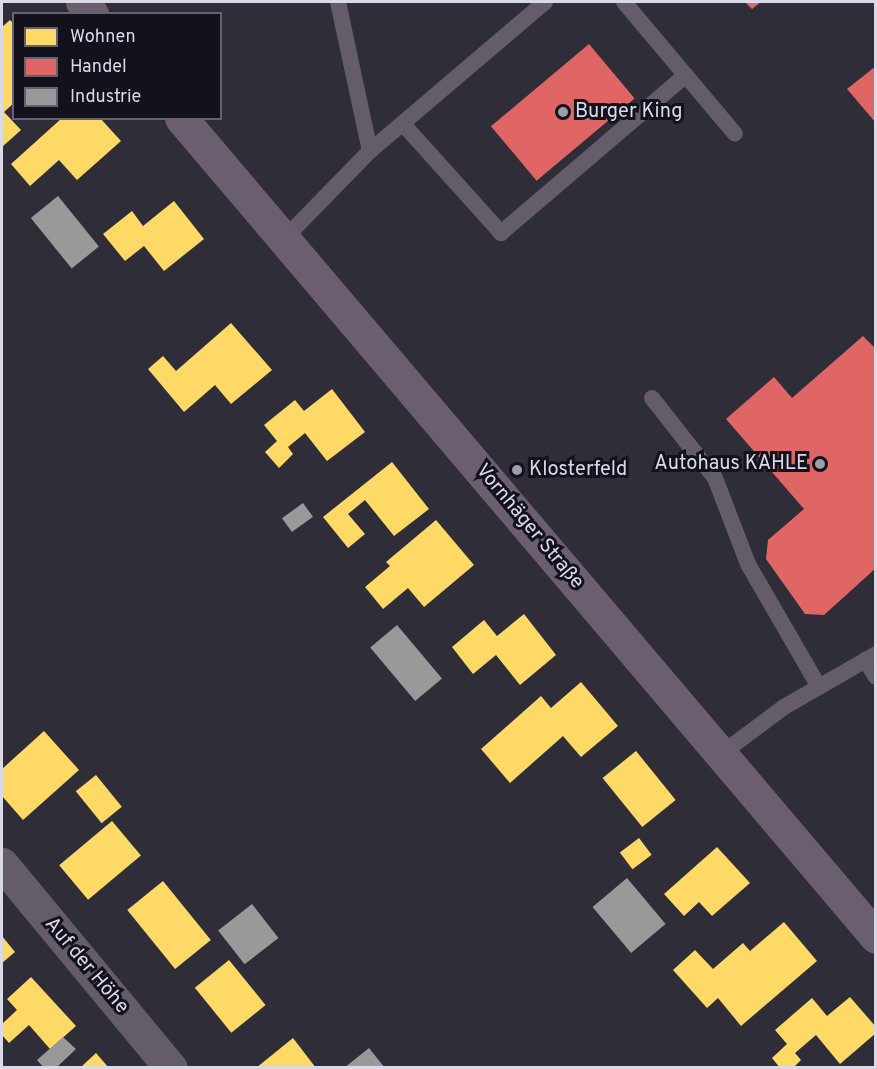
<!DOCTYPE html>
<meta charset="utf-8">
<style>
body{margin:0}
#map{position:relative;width:877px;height:1069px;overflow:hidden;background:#2e2d38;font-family:Overpass,sans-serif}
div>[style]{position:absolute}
.homes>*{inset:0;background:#ffd966;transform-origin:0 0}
.shops>*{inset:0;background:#e06666;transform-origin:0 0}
.industry>*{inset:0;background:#999;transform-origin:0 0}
.lane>*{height:16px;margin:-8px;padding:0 8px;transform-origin:8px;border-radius:8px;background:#655c69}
.street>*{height:33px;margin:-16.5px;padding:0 16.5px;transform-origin:16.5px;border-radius:16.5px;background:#655c69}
.secondary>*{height:33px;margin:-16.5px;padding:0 16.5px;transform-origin:16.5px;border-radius:16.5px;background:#6b5e6e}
.dots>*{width:16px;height:16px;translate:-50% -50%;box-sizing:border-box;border:3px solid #13121c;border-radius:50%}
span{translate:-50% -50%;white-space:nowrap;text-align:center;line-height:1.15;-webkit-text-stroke:6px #13121c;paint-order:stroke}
.poi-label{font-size:20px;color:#dad9e7}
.left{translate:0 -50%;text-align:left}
.right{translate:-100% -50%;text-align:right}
.street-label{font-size:20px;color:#dad9e7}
.frame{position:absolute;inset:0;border:3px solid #dad9e7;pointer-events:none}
.legend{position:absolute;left:12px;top:12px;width:210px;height:108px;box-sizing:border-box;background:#13121c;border:2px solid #63626d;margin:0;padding:8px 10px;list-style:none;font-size:18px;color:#dad9e7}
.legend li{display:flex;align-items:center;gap:12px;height:30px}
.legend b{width:30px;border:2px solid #63626d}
</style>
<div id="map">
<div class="homes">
<div style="clip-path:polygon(10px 20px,14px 24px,14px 103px,4px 112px,21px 130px,2px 147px,2px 27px)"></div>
<div style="clip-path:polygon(62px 118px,100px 118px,121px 141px,77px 180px,59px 160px,30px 186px,11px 164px)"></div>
<div style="clip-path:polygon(174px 201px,204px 239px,164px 271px,144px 246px,125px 261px,103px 234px,132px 211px,143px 226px)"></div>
<div style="clip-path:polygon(231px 323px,272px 370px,231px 404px,215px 385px,184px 412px,148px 369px,163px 356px,176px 371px)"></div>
<div style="clip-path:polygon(332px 389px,365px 432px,327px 461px,305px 433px,288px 447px,293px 454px,279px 468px,265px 452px,277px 441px,264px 425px,295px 400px,304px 411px)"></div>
<div style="clip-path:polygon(392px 462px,429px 509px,394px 536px,365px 500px,348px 514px,365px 534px,348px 548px,323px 517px)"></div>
<div style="clip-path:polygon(436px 520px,474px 565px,424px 607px,408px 588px,383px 609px,365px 587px,390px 566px,386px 562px)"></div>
<div style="clip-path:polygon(524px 614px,556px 655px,520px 685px,496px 655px,473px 674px,452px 647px,484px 620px,497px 636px)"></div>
<div style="clip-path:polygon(581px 682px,618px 726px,581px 757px,563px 736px,510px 783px,481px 749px,541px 696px,551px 708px)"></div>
<div style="clip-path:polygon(44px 731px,79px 770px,23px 820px,2px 796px,2px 769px)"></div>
<div style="left:636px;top:751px;width:63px;height:43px;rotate:51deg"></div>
<div style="left:96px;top:775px;width:41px;height:26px;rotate:51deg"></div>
<div style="left:112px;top:821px;width:45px;height:69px;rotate:50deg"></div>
<div style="left:639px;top:838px;width:21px;height:24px;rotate:53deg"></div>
<div style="clip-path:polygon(717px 847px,750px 883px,712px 916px,699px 902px,684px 916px,664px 894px)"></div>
<div style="left:163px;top:881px;width:76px;height:46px;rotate:51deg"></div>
<div style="clip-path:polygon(784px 922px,817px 961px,741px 1026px,718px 998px,707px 1008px,673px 970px,695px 950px,713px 969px,743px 943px,750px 951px)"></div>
<div style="clip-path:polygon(2px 936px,15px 952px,2px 963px)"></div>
<div style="left:229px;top:960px;width:58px;height:44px;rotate:51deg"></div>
<div style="clip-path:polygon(31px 977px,76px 1026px,50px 1049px,29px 1025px,9px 1043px,2px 1035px,2px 1024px,17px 1010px,7px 999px)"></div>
<div style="clip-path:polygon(850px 997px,876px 1027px,876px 1033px,840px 1064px,816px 1035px,795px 1053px,801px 1060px,793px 1068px,780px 1068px,772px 1058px,787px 1044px,775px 1030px,812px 998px,827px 1016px)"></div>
<div style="clip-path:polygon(293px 1038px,316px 1068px,256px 1068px)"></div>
<div style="clip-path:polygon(96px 1053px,109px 1068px,80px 1068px)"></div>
</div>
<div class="shops">
<div style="clip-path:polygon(745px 2px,761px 2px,752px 9px)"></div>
<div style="left:589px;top:44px;width:71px;height:128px;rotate:50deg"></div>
<div style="clip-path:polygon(876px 66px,876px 123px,847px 89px)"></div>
<div style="clip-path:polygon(863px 336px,876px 349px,876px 568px,824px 615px,805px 614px,766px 559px,768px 540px,804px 509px,726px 419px,774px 377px,792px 398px)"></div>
</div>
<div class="industry">
<div style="left:58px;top:196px;width:65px;height:35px;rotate:51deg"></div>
<div style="left:303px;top:503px;width:17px;height:26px;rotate:54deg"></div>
<div style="left:397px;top:625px;width:70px;height:35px;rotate:50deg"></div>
<div style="left:627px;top:878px;width:60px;height:45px;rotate:50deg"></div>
<div style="left:252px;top:904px;width:43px;height:43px;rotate:52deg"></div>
<div style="clip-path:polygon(63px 1037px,76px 1049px,56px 1068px,44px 1068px,37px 1060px)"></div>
<div style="clip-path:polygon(369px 1048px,385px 1068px,344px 1068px)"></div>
</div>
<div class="lane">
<div style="left:338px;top:2px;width:152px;rotate:77.9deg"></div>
<div style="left:624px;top:2px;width:172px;rotate:49.9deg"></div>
<div style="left:403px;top:124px;width:147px;rotate:48deg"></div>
<div style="left:501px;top:233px;width:243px;rotate:-40.5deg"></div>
<div style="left:283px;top:240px;width:124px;rotate:-45.7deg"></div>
<div style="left:370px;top:151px;width:230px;rotate:-40.4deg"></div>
<div style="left:652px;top:398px;width:102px;rotate:51.8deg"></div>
<div style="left:715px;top:478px;width:92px;rotate:69deg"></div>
<div style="left:748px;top:564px;width:142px;rotate:60deg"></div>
<div style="left:865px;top:660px;width:20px;rotate:57deg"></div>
<div style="left:721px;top:754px;width:79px;rotate:-36.7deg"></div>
<div style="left:784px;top:707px;width:106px;rotate:-29.9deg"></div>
</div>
<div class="street">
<div style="left:2px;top:864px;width:265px;rotate:50.4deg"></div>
</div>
<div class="secondary">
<div style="left:82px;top:2px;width:16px;rotate:50deg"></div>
<div style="left:181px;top:118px;width:1074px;rotate:49.68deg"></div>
</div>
<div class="dots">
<div style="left:563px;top:112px;background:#9e9daa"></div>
<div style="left:820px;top:464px;background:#9e9daa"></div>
<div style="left:517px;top:470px;background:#9e9daa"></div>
</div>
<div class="poi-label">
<span class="left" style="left:575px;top:112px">Burger King</span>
<span class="right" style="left:808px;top:464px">Autohaus KAHLE</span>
<span class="left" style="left:529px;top:470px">Klosterfeld</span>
</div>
<div class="street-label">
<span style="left:529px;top:527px;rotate:50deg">Vornhäger Straße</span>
<span style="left:86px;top:966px;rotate:50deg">Auf der Höhe</span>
</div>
<div class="frame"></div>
<ul class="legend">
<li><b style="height:16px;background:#ffd966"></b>Wohnen</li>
<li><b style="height:16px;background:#e06666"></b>Handel</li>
<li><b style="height:16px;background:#999"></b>Industrie</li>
</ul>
</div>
